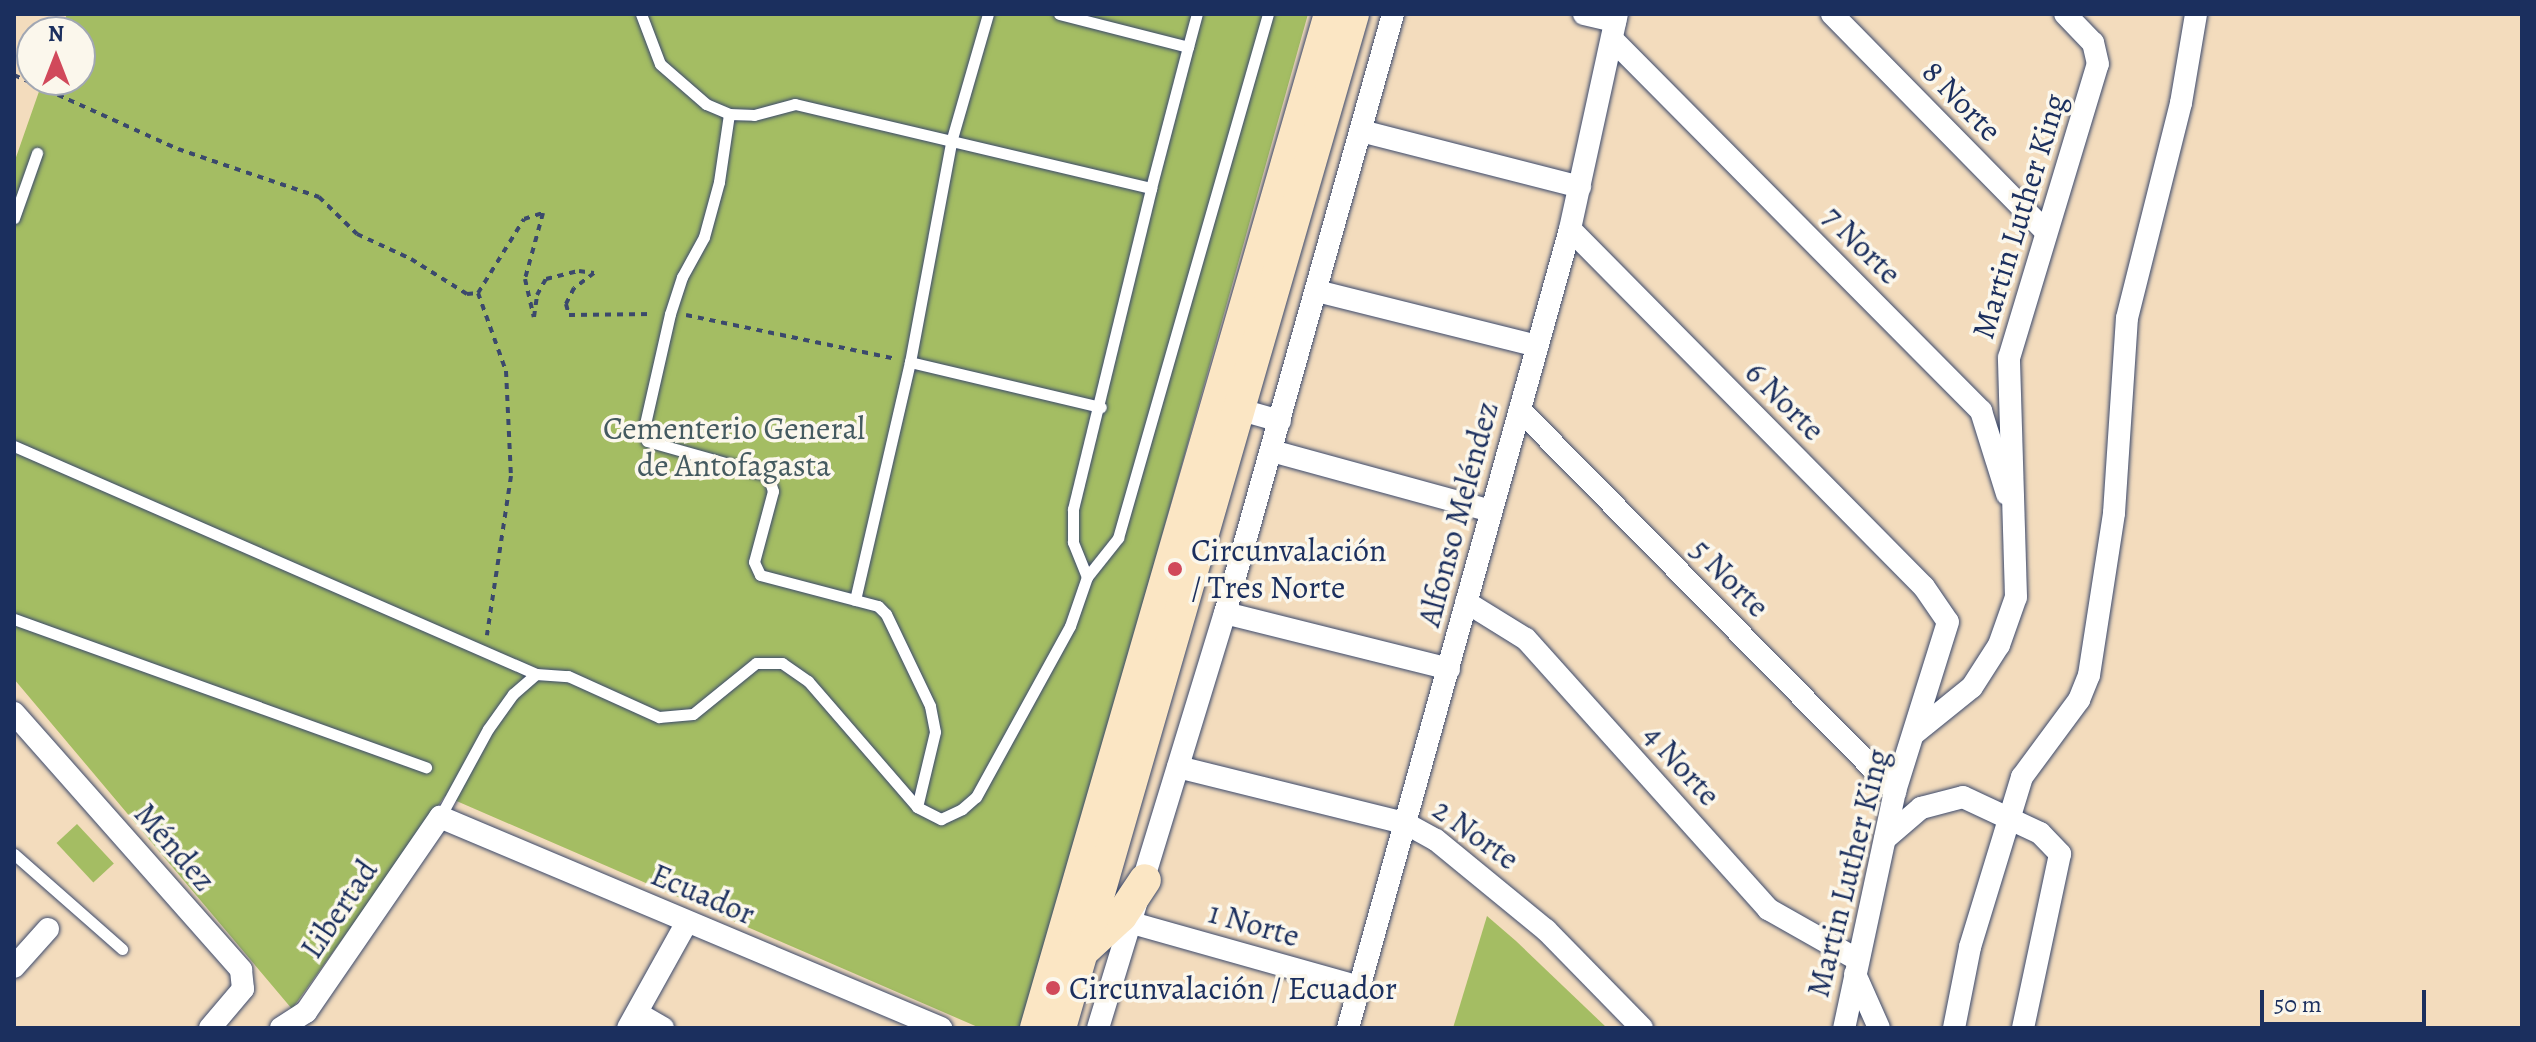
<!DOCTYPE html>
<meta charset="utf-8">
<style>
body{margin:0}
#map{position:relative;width:2536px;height:1042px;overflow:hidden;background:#f3dcbd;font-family:Alegreya,serif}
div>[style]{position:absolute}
.green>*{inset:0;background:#a4bd63;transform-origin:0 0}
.path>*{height:4px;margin-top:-2px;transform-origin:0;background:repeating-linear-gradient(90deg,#3b496c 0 6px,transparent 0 12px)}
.roads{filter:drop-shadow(0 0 2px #3b496c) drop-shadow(0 0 2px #3b496c)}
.lane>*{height:11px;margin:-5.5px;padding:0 5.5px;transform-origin:5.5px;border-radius:5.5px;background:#fff}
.street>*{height:22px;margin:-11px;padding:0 11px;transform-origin:11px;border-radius:11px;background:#fff}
.secondary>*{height:32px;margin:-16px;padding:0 16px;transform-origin:16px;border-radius:16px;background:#fbe6c4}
.dots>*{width:22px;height:22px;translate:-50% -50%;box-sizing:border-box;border:4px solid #fbf7ec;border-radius:50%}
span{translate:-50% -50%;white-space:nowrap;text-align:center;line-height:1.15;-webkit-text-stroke:7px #fbf7ec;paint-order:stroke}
.street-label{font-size:32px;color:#1b2f5e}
.park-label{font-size:32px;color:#445a60}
.poi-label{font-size:32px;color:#1b2f5e}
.left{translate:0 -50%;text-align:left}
.frame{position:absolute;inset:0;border:16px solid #1b2f5e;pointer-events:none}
.north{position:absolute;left:16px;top:16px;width:80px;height:80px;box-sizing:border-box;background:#fbf7ec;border:2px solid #a1a7b3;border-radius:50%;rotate:0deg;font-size:22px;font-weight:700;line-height:32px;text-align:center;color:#1b2f5e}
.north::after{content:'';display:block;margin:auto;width:28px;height:36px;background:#d1495b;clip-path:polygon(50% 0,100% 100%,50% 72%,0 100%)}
.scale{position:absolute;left:2260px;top:990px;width:166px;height:36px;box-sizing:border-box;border:4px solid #1b2f5e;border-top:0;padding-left:10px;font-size:24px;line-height:28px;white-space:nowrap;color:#1b2f5e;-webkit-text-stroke:6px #fbf7ec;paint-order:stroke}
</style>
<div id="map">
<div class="green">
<div style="clip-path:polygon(67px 14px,1308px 14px,1024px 1028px,980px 1028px,445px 796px,292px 1009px,14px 679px,14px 163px,43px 80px,80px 80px,80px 32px,60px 32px)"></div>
<div style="left:77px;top:824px;width:54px;height:28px;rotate:47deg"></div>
<div style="clip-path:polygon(1487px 916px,1516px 941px,1607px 1028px,1453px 1028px)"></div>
</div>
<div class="path">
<div style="left:14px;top:75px;width:180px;rotate:24.3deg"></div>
<div style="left:178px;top:149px;width:149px;rotate:18.8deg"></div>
<div style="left:319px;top:197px;width:53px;rotate:44.2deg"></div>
<div style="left:357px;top:234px;width:60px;rotate:24.8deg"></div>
<div style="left:411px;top:259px;width:66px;rotate:32deg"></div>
<div style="left:467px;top:294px;width:11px;rotate:-5deg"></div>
<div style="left:478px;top:293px;width:87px;rotate:-58.1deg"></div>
<div style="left:524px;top:219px;width:20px;rotate:-18deg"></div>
<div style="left:543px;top:213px;width:68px;rotate:105.3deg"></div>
<div style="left:525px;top:279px;width:39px;rotate:77deg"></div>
<div style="left:534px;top:317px;width:22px;rotate:-82deg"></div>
<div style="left:537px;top:295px;width:18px;rotate:-61deg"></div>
<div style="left:546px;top:279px;width:34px;rotate:-14deg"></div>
<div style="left:579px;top:271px;width:15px;rotate:8deg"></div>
<div style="left:594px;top:273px;width:25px;rotate:143deg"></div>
<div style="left:574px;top:288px;width:18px;rotate:117deg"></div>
<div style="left:566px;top:304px;width:11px;rotate:75deg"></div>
<div style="left:569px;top:315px;width:84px;rotate:-0.7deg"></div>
<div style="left:478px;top:293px;width:83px;rotate:70.3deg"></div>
<div style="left:506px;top:371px;width:105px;rotate:87.3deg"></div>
<div style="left:511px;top:476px;width:161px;rotate:98.6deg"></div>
<div style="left:686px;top:315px;width:215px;rotate:11.8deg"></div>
</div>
<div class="roads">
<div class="lane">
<div style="left:641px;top:14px;width:53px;rotate:69.2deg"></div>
<div style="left:660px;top:64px;width:61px;rotate:41deg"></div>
<div style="left:706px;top:104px;width:25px;rotate:23deg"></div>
<div style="left:729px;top:114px;width:25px;rotate:2deg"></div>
<div style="left:754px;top:115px;width:42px;rotate:-15deg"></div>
<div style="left:795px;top:104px;width:366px;rotate:13.3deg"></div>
<div style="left:1151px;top:188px;width:146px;rotate:-75.3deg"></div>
<div style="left:1059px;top:14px;width:133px;rotate:14.3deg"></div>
<div style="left:1188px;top:47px;width:34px;rotate:-75deg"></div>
<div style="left:729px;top:114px;width:69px;rotate:98.4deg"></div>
<div style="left:719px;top:182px;width:57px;rotate:105.3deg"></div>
<div style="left:704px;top:237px;width:46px;rotate:118.8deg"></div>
<div style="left:682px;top:277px;width:39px;rotate:108deg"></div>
<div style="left:670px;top:314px;width:117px;rotate:102.8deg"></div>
<div style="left:644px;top:428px;width:13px;rotate:77deg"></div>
<div style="left:647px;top:441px;width:126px;rotate:15.7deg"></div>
<div style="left:768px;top:475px;width:17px;rotate:73deg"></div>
<div style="left:773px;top:491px;width:73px;rotate:105deg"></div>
<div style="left:754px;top:562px;width:14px;rotate:65deg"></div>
<div style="left:760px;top:575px;width:122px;rotate:14.7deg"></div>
<div style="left:878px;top:606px;width:11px;rotate:45deg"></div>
<div style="left:886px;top:614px;width:102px;rotate:64.4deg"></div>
<div style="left:930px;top:706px;width:26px;rotate:79deg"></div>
<div style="left:935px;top:732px;width:77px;rotate:103.5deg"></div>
<div style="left:14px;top:218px;width:69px;rotate:-70.5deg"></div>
<div style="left:910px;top:362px;width:196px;rotate:13.3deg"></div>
<div style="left:14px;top:446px;width:570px;rotate:23.59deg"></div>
<div style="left:1087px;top:577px;width:50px;rotate:-51.5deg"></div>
<div style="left:1118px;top:538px;width:545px;rotate:-74.03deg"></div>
<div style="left:855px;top:600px;width:244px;rotate:-77deg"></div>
<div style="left:910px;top:362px;width:224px;rotate:-79.4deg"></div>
<div style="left:951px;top:142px;width:133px;rotate:-73.9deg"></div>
<div style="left:14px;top:619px;width:438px;rotate:19.8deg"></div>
<div style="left:440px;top:817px;width:100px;rotate:-61.4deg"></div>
<div style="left:488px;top:729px;width:43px;rotate:-54.5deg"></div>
<div style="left:513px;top:694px;width:30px;rotate:-41deg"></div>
<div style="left:536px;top:674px;width:32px;rotate:4deg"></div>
<div style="left:568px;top:676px;width:100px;rotate:24.3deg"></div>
<div style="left:659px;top:717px;width:34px;rotate:-5deg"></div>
<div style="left:693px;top:714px;width:81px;rotate:-39deg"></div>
<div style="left:756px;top:663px;width:26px"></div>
<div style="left:782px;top:663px;width:32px;rotate:35deg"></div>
<div style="left:808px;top:681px;width:167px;rotate:49.1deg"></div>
<div style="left:917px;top:807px;width:27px;rotate:27deg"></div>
<div style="left:941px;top:819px;width:23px;rotate:-25deg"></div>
<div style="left:962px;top:809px;width:18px;rotate:-41deg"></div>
<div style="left:976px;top:797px;width:195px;rotate:-61.2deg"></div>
<div style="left:1070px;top:626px;width:52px;rotate:-70.9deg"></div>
<div style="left:1087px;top:577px;width:38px;rotate:-112deg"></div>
<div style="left:1073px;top:542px;width:33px;rotate:-90deg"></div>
<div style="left:1073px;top:509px;width:330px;rotate:-76.3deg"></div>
<div style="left:14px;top:854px;width:144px;rotate:41.3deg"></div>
</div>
<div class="street">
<div style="left:1584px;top:14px;width:32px;rotate:13deg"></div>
<div style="left:1832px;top:14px;width:305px;rotate:45.5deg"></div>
<div style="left:1613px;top:40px;width:523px;rotate:45.23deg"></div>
<div style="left:1981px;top:411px;width:87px;rotate:72.6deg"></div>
<div style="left:1361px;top:131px;width:226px;rotate:14.3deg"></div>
<div style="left:1570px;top:229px;width:503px;rotate:45.32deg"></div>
<div style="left:1924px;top:587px;width:42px;rotate:55.6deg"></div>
<div style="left:1948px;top:622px;width:177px;rotate:107.4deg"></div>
<div style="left:1895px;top:791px;width:242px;rotate:102.1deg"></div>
<div style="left:1317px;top:291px;width:227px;rotate:14deg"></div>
<div style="left:1227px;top:406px;width:55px;rotate:15.8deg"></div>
<div style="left:1520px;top:410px;width:535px;rotate:45.45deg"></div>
<div style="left:1272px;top:451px;width:227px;rotate:15.3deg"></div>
<div style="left:1466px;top:602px;width:70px;rotate:31.7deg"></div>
<div style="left:1526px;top:639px;width:363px;rotate:48.1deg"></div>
<div style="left:1768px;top:909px;width:103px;rotate:29.5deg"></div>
<div style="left:1225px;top:613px;width:231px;rotate:14deg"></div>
<div style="left:14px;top:713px;width:343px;rotate:48.5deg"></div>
<div style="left:241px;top:970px;width:19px;rotate:84deg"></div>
<div style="left:243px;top:989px;width:51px;rotate:130.2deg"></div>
<div style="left:1915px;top:733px;width:73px;rotate:-38.9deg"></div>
<div style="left:1972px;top:687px;width:50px;rotate:-57.3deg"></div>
<div style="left:1999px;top:645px;width:51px;rotate:-70.5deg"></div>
<div style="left:2016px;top:597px;width:239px;rotate:-91.7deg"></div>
<div style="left:2009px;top:358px;width:307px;rotate:-73.2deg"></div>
<div style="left:2098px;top:64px;width:22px;rotate:-103deg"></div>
<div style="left:2093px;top:43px;width:40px;rotate:-134deg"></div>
<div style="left:1178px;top:767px;width:234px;rotate:13.9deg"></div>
<div style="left:1405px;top:823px;width:35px;rotate:29deg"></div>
<div style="left:1436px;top:840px;width:142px;rotate:39.3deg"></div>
<div style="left:1546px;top:930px;width:137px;rotate:45.6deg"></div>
<div style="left:1885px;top:839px;width:48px;rotate:-40.7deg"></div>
<div style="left:1921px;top:808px;width:43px;rotate:-14.7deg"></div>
<div style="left:1963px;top:797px;width:85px;rotate:25.1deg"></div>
<div style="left:2040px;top:833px;width:29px;rotate:46deg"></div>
<div style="left:2060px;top:854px;width:178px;rotate:102deg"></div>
<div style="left:1132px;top:923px;width:236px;rotate:15.7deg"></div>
<div style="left:14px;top:967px;width:51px;rotate:-48.2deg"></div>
<div style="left:1855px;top:974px;width:59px;rotate:66deg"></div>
<div style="left:637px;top:1013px;width:30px;rotate:30deg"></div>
<div style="left:281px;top:1028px;width:30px;rotate:-33deg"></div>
<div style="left:306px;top:1012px;width:237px;rotate:-55.5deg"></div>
<div style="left:440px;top:817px;width:544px;rotate:22.84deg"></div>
<div style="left:628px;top:1028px;width:121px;rotate:-60.9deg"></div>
<div style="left:1098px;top:1028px;width:434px;rotate:-73deg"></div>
<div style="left:1225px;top:613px;width:622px;rotate:-74.33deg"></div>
<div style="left:1348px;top:1028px;width:829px;rotate:-74.47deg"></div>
<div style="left:1570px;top:229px;width:220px;rotate:-77.7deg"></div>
<div style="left:1954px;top:1028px;width:83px;rotate:-78.8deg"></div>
<div style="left:1970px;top:947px;width:178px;rotate:-73deg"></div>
<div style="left:2022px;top:777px;width:96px;rotate:-53.5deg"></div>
<div style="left:2079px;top:700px;width:27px;rotate:-68deg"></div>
<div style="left:2089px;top:675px;width:164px;rotate:-81.2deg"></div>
<div style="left:2114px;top:513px;width:195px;rotate:-86.2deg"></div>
<div style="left:2127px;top:318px;width:222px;rotate:-75.9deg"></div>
<div style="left:2181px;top:103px;width:90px;rotate:-80.4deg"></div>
</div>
<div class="secondary">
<div style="left:1082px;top:952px;width:53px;rotate:-42.7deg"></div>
<div style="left:1121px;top:916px;width:43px;rotate:-56.3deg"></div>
<div style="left:1036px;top:1028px;width:1056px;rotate:-73.83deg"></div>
<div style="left:1060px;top:1028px;width:1055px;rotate:-73.88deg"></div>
</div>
</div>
<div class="dots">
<div style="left:1175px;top:569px;background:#d1495b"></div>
<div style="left:1053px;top:988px;background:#d1495b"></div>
</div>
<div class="street-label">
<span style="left:1962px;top:101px;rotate:46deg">8 Norte</span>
<span style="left:2019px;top:216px;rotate:-73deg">Martin Luther King</span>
<span style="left:1862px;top:245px;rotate:45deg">7 Norte</span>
<span style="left:1785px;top:401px;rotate:45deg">6 Norte</span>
<span style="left:1458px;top:514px;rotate:-75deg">Alfonso Meléndez</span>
<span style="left:1730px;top:578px;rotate:45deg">5 Norte</span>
<span style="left:1682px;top:765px;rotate:48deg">4 Norte</span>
<span style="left:1476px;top:834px;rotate:36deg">2 Norte</span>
<span style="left:175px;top:847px;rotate:49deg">Méndez</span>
<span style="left:1848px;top:873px;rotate:-76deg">Martin Luther King</span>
<span style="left:703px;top:894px;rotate:23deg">Ecuador</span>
<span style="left:339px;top:909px;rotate:-56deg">Libertad</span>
<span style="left:1254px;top:924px;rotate:16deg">1 Norte</span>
</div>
<div class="park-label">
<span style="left:734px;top:447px">Cementerio General<br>de Antofagasta</span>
</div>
<div class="poi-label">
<span class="left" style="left:1191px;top:569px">Circunvalación<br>/ Tres Norte</span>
<span class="left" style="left:1069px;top:988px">Circunvalación / Ecuador</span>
</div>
<div class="frame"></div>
<div class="north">N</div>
<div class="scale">50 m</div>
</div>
